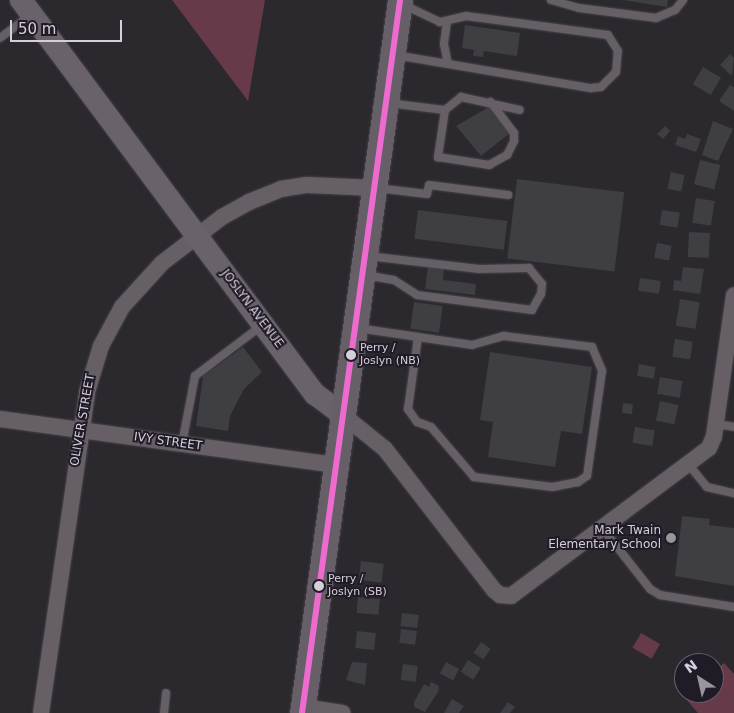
<!DOCTYPE html>
<style>
body{margin:0}
#map{position:relative;width:734px;height:713px;overflow:hidden;background:#2b282e;font-family:"DejaVu Sans",sans-serif}
div>[style]{position:absolute}
.green>*{inset:0;background:#673a4a;transform-origin:0 0}
.building>*{inset:0;background:#3f3e43;transform-origin:0 0}
.roads{filter:drop-shadow(0 0 1px #464449) drop-shadow(0 0 1px #464449)}
.service>*{height:8px;margin:-4px;padding:0 4px;transform-origin:4px;border-radius:4px;background:#665f65}
.minor>*{height:16px;margin:-8px;padding:0 8px;transform-origin:8px;border-radius:8px;background:#665f65}
.secondary>*{height:22px;margin:-11px;padding:0 11px;transform-origin:11px;border-radius:11px;background:#69626a}
.primary>*{height:25px;margin:-12.5px;padding:0 12.5px;transform-origin:12.5px;border-radius:12.5px;background:#675f68}
.bus-1>*{height:6px;margin:-3px;padding:0 3px;transform-origin:3px;border-radius:3px;background:#ed6bcf}
.dots>*{width:14px;height:14px;translate:-50% -50%;box-sizing:border-box;border:2px solid #211b28;border-radius:50%}
span{translate:-50% -50%;white-space:nowrap;text-align:center;line-height:1.15;-webkit-text-stroke:4px #211b28;paint-order:stroke}
.bus-label{font-size:11px;color:#d4cfd9}
.left{translate:0 -50%;text-align:left}
.street-label{font-size:12px;color:#d4cfd9}
.poi-label{font-size:12px;color:#d4cfd9}
.right{translate:-100% -50%;text-align:right}
.north{position:absolute;left:674px;top:653px;width:50px;height:50px;box-sizing:border-box;background:#211b28;border:1px solid #69636f;border-radius:50%;rotate:325deg;font-size:14px;font-weight:700;line-height:20px;text-align:center;color:#d4cfd9}
.north::after{content:'';display:block;margin:auto;width:18px;height:22px;background:#99959d;clip-path:polygon(50% 0,100% 100%,50% 72%,0 100%)}
.scale{position:absolute;left:10px;top:20px;width:112px;height:22px;box-sizing:border-box;border:2px solid #d4cfd9;border-top:0;padding-left:6px;font-size:15px;line-height:18px;white-space:nowrap;color:#d4cfd9;-webkit-text-stroke:4px #211b28;paint-order:stroke}
</style>
<div id="map">
<div class="green">
<div style="clip-path:polygon(172px 0,265px 0,248px 101px)"></div>
<div style="left:641px;top:633px;width:22px;height:17px;rotate:30deg"></div>
<div style="clip-path:polygon(724px 663px,734px 674px,734px 713px,698px 713px,685px 698px,691px 693px,714px 693px,714px 672px)"></div>
</div>
<div class="building">
<div style="clip-path:polygon(623px 0,668px 0,667px 7px)"></div>
<div style="clip-path:polygon(465px 25px,520px 33px,517px 56px,484px 51px,483px 57px,473px 56px,474px 50px,462px 48px)"></div>
<div style="clip-path:polygon(730px 54px,734px 58px,732px 76px,720px 65px)"></div>
<div style="left:703px;top:67px;width:21px;height:20px;rotate:31deg"></div>
<div style="clip-path:polygon(730px 85px,734px 87px,734px 111px,719px 101px)"></div>
<div style="clip-path:polygon(489px 107px,510px 133px,481px 156px,456px 126px)"></div>
<div style="clip-path:polygon(713px 121px,733px 129px,718px 161px,702px 155px)"></div>
<div style="clip-path:polygon(665px 126px,670px 131px,663px 139px,657px 134px)"></div>
<div style="clip-path:polygon(687px 134px,701px 139px,696px 152px,675px 145px,678px 136px,685px 139px)"></div>
<div style="left:700px;top:160px;width:21px;height:25px;rotate:14deg"></div>
<div style="left:671px;top:172px;width:14px;height:17px;rotate:12deg"></div>
<div style="left:517px;top:179px;width:108px;height:80px;rotate:7deg"></div>
<div style="left:696px;top:198px;width:19px;height:25px;rotate:9deg"></div>
<div style="left:418px;top:210px;width:90px;height:29px;rotate:7deg"></div>
<div style="left:662px;top:210px;width:18px;height:15px;rotate:9deg"></div>
<div style="left:689px;top:232px;width:21px;height:25px;rotate:3deg"></div>
<div style="left:657px;top:243px;width:15px;height:15px;rotate:11deg"></div>
<div style="clip-path:polygon(428px 266px,444px 268px,443px 280px,476px 284px,475px 295px,425px 289px)"></div>
<div style="clip-path:polygon(683px 267px,704px 269px,700px 294px,673px 290px,674px 280px,681px 281px)"></div>
<div style="left:640px;top:278px;width:21px;height:13px;rotate:8deg"></div>
<div style="left:680px;top:299px;width:20px;height:27px;rotate:9deg"></div>
<div style="left:414px;top:302px;width:29px;height:27px;rotate:8deg"></div>
<div style="left:675px;top:339px;width:18px;height:18px;rotate:9deg"></div>
<div style="clip-path:polygon(243px 347px,262px 372px,244px 389px,230px 416px,228px 431px,196px 426px,203px 376px)"></div>
<div style="clip-path:polygon(490px 352px,592px 367px,582px 434px,561px 431px,555px 467px,488px 457px,493px 422px,480px 420px)"></div>
<div style="left:639px;top:364px;width:17px;height:12px;rotate:10deg"></div>
<div style="left:660px;top:377px;width:23px;height:17px;rotate:10deg"></div>
<div style="left:660px;top:401px;width:19px;height:20px;rotate:12deg"></div>
<div style="left:623px;top:403px;width:10px;height:10px;rotate:6deg"></div>
<div style="left:635px;top:427px;width:20px;height:16px;rotate:9deg"></div>
<div style="clip-path:polygon(682px 516px,710px 519px,709px 525px,734px 528px,734px 586px,675px 576px)"></div>
<div style="left:361px;top:561px;width:23px;height:19px;rotate:7deg"></div>
<div style="left:358px;top:597px;width:22px;height:16px;rotate:5deg"></div>
<div style="left:402px;top:613px;width:17px;height:13px;rotate:7deg"></div>
<div style="left:401px;top:629px;width:16px;height:14px;rotate:7deg"></div>
<div style="left:357px;top:631px;width:19px;height:17px;rotate:6deg"></div>
<div style="left:481px;top:642px;width:12px;height:13px;rotate:35deg"></div>
<div style="left:468px;top:660px;width:15px;height:14px;rotate:32deg"></div>
<div style="clip-path:polygon(352px 662px,367px 663px,365px 685px,346px 680px)"></div>
<div style="left:446px;top:662px;width:15px;height:13px;rotate:28deg"></div>
<div style="left:403px;top:664px;width:15px;height:16px;rotate:8deg"></div>
<div style="clip-path:polygon(431px 682px,439px 686px,438px 692px,425px 712px,414px 707px,414px 702px,424px 684px,429px 687px)"></div>
<div style="clip-path:polygon(452px 699px,464px 706px,459px 713px,444px 713px)"></div>
<div style="clip-path:polygon(508px 702px,515px 707px,510px 713px,500px 713px)"></div>
</div>
<div class="roads">
<div class="service">
<div style="left:551px;top:0;width:29px;rotate:16deg"></div>
<div style="left:579px;top:8px;width:78px;rotate:7.4deg"></div>
<div style="left:656px;top:18px;width:21px;rotate:-23deg"></div>
<div style="left:675px;top:10px;width:13px;rotate:-51deg"></div>
<div style="left:447px;top:22px;width:22px;rotate:98deg"></div>
<div style="left:444px;top:44px;width:20px;rotate:79deg"></div>
<div style="left:0;top:38px;width:38px;rotate:-37deg"></div>
<div style="left:395px;top:55px;width:199px;rotate:9.6deg"></div>
<div style="left:591px;top:88px;width:10px;rotate:-6deg"></div>
<div style="left:601px;top:87px;width:21px;rotate:-45deg"></div>
<div style="left:616px;top:72px;width:21px;rotate:-85deg"></div>
<div style="left:618px;top:51px;width:19px;rotate:-122deg"></div>
<div style="left:608px;top:35px;width:143px;rotate:-172.4deg"></div>
<div style="left:466px;top:16px;width:27px;rotate:167deg"></div>
<div style="left:440px;top:22px;width:42px;rotate:-154.7deg"></div>
<div style="left:388px;top:103px;width:57px;rotate:7deg"></div>
<div style="left:445px;top:110px;width:48px;rotate:98.5deg"></div>
<div style="left:438px;top:157px;width:52px;rotate:8.9deg"></div>
<div style="left:489px;top:165px;width:21px;rotate:-29deg"></div>
<div style="left:507px;top:155px;width:16px;rotate:-63deg"></div>
<div style="left:514px;top:141px;width:8px;rotate:-90deg"></div>
<div style="left:514px;top:133px;width:39px;rotate:-127deg"></div>
<div style="left:445px;top:110px;width:21px;rotate:-39deg"></div>
<div style="left:461px;top:97px;width:60px;rotate:12.4deg"></div>
<div style="left:377px;top:188px;width:50px;rotate:6.8deg"></div>
<div style="left:427px;top:194px;width:9px;rotate:-77deg"></div>
<div style="left:429px;top:185px;width:80px;rotate:7.2deg"></div>
<div style="left:365px;top:275px;width:29px;rotate:10deg"></div>
<div style="left:394px;top:280px;width:27px;rotate:33deg"></div>
<div style="left:417px;top:295px;width:116px;rotate:7.4deg"></div>
<div style="left:532px;top:310px;width:18px;rotate:-61deg"></div>
<div style="left:541px;top:294px;width:10px;rotate:-84deg"></div>
<div style="left:542px;top:284px;width:21px;rotate:-129deg"></div>
<div style="left:529px;top:268px;width:50px;rotate:178.9deg"></div>
<div style="left:479px;top:269px;width:112px;rotate:-173.3deg"></div>
<div style="left:357px;top:328px;width:62px;rotate:8.4deg"></div>
<div style="left:418px;top:337px;width:55px;rotate:8.4deg"></div>
<div style="left:472px;top:345px;width:33px;rotate:-16deg"></div>
<div style="left:504px;top:336px;width:89px;rotate:7.1deg"></div>
<div style="left:592px;top:347px;width:26px;rotate:67deg"></div>
<div style="left:602px;top:371px;width:106px;rotate:98.1deg"></div>
<div style="left:587px;top:476px;width:11px;rotate:146deg"></div>
<div style="left:578px;top:482px;width:26px;rotate:169deg"></div>
<div style="left:552px;top:487px;width:79px;rotate:-172.7deg"></div>
<div style="left:474px;top:477px;width:66px;rotate:-130.7deg"></div>
<div style="left:431px;top:427px;width:15px;rotate:-160deg"></div>
<div style="left:417px;top:422px;width:16px;rotate:-125deg"></div>
<div style="left:408px;top:409px;width:73px;rotate:-82.1deg"></div>
<div style="left:716px;top:424px;width:18px;rotate:9deg"></div>
<div style="left:182px;top:444px;width:69px;rotate:-79.2deg"></div>
<div style="left:195px;top:376px;width:83px;rotate:-37.1deg"></div>
<div style="left:689px;top:465px;width:28px;rotate:51deg"></div>
<div style="left:707px;top:487px;width:28px;rotate:13deg"></div>
<div style="left:603px;top:529px;width:76px;rotate:51.9deg"></div>
<div style="left:650px;top:589px;width:12px;rotate:31deg"></div>
<div style="left:660px;top:595px;width:75px;rotate:9.2deg"></div>
<div style="left:164px;top:713px;width:20px;rotate:-84deg"></div>
</div>
<div class="minor">
<div style="left:343px;top:415px;width:54px;rotate:39deg"></div>
<div style="left:385px;top:449px;width:178px;rotate:52.3deg"></div>
<div style="left:494px;top:590px;width:8px;rotate:40deg"></div>
<div style="left:500px;top:595px;width:11px;rotate:5deg"></div>
<div style="left:511px;top:596px;width:247px;rotate:-36.8deg"></div>
<div style="left:709px;top:448px;width:13px;rotate:-67deg"></div>
<div style="left:714px;top:436px;width:142px;rotate:-81.9deg"></div>
<div style="left:0;top:419px;width:339px;rotate:7.8deg"></div>
<div style="left:303px;top:707px;width:40px;rotate:8.5deg"></div>
<div style="left:41px;top:713px;width:324px;rotate:-81.8deg"></div>
<div style="left:87px;top:392px;width:48px;rotate:-73.1deg"></div>
<div style="left:101px;top:346px;width:44px;rotate:-61.7deg"></div>
<div style="left:122px;top:307px;width:59px;rotate:-47.7deg"></div>
<div style="left:162px;top:263px;width:76px;rotate:-37.5deg"></div>
<div style="left:222px;top:217px;width:31px;rotate:-29deg"></div>
<div style="left:249px;top:202px;width:35px;rotate:-22deg"></div>
<div style="left:281px;top:189px;width:26px;rotate:-9deg"></div>
<div style="left:307px;top:185px;width:68px;rotate:2.5deg"></div>
</div>
<div class="secondary">
<div style="left:21px;top:0;width:492px;rotate:53.3deg"></div>
<div style="left:315px;top:394px;width:35px;rotate:37deg"></div>
</div>
<div class="primary">
<div style="left:302px;top:713px;width:720px;rotate:-82.17deg"></div>
</div>
</div>
<div class="bus-1">
<div style="left:302px;top:713px;width:720px;rotate:-82.17deg"></div>
</div>
<div class="dots">
<div style="left:351px;top:355px;background:#d4cfd9"></div>
<div style="left:671px;top:538px;background:#99959d"></div>
<div style="left:319px;top:586px;background:#d4cfd9"></div>
</div>
<div class="bus-label">
<span class="left" style="left:360px;top:355px">Perry /<br>Joslyn (NB)</span>
<span class="left" style="left:328px;top:586px">Perry /<br>Joslyn (SB)</span>
</div>
<div class="street-label">
<span style="left:252px;top:309px;rotate:53deg">JOSLYN AVENUE</span>
<span style="left:83px;top:420px;rotate:-80deg">OLIVER STREET</span>
<span style="left:168px;top:442px;rotate:8deg">IVY STREET</span>
</div>
<div class="poi-label">
<span class="right" style="left:661px;top:538px">Mark Twain<br>Elementary School</span>
</div>
<div class="north">N</div>
<div class="scale">50 m</div>
</div>
